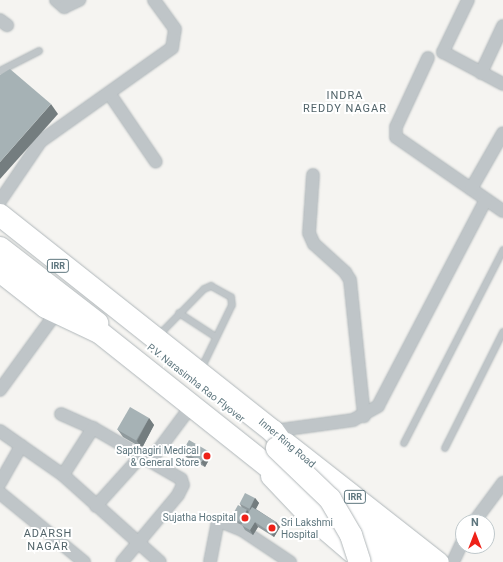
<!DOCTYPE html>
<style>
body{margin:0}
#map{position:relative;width:503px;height:562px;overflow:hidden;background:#f5f4f1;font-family:Roboto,sans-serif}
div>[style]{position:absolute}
.roads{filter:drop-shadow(0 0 1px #b0b7ba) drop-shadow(0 0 1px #b0b7ba)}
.lane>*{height:6px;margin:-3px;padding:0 3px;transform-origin:3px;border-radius:3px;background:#bfc5c8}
.street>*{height:12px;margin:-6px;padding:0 6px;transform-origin:6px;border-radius:6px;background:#bfc5c8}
.primary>*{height:19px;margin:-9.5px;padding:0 9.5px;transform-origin:9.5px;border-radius:9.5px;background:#fff}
.highway>*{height:22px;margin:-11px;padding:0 11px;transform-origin:11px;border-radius:11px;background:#fff}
.bridges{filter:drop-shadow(0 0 1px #b0b6b8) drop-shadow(0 0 1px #b0b6b8)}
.highway-bridge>*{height:22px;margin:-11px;padding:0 11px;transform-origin:11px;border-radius:11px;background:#fff}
.wall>*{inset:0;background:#8f999c}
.shaded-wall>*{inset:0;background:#747d7f}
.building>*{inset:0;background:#a6b2b5;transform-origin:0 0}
.dots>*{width:11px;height:11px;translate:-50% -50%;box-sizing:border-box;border:2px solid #fff;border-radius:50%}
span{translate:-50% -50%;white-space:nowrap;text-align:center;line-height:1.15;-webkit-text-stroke:4px #fff;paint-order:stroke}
.shield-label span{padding:1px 3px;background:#fff;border:1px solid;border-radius:3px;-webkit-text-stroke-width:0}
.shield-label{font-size:9px;color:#5e767e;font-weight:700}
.street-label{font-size:10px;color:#5e767e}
.poi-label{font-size:10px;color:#5e767e}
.right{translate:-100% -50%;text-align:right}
.left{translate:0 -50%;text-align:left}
.neighbourhood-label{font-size:11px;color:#516369;letter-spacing:1px}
.north{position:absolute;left:455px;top:514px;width:40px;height:40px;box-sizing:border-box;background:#fff;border:1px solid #bfc8cb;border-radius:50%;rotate:0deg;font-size:11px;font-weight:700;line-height:16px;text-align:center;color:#5e767e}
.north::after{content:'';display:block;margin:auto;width:14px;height:18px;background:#ee2118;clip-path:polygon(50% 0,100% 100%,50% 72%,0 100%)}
</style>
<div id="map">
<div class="roads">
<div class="lane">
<div style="left:0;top:71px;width:44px;rotate:-27.1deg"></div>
<div style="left:179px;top:313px;width:44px;rotate:33deg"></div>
<div style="left:159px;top:335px;width:64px;rotate:-45.6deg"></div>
<div style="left:204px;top:289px;width:8px;rotate:-23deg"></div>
<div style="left:211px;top:286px;width:23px;rotate:29deg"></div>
<div style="left:231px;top:297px;width:8px;rotate:83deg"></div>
<div style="left:232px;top:305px;width:71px;rotate:115.8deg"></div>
<div style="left:404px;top:443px;width:217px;rotate:-62.8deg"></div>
<div style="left:445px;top:448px;width:130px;rotate:-63.4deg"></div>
</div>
<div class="street">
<div style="left:56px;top:0;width:11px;rotate:41deg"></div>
<div style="left:64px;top:7px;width:17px;rotate:-25deg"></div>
<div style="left:468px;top:0;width:58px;rotate:115.7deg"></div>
<div style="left:443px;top:52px;width:68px;rotate:28.1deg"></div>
<div style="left:0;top:20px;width:9px;rotate:36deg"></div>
<div style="left:428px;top:58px;width:76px;rotate:114.9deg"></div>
<div style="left:396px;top:127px;width:10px;rotate:90deg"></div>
<div style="left:396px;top:137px;width:130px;rotate:34.7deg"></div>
<div style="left:481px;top:73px;width:52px;rotate:-64.9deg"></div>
<div style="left:109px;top:93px;width:83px;rotate:55.7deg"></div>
<div style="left:313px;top:175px;width:58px;rotate:93.9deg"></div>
<div style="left:309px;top:233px;width:12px;rotate:66deg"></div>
<div style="left:314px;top:244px;width:42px;rotate:42.1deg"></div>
<div style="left:345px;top:272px;width:9px;rotate:58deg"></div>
<div style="left:350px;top:280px;width:137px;rotate:84.1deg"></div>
<div style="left:471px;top:189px;width:64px;rotate:-60.3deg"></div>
<div style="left:0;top:201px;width:73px;rotate:-55.7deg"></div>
<div style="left:41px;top:141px;width:161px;rotate:-35.4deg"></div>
<div style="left:172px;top:48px;width:19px;rotate:-81deg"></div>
<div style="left:175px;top:29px;width:36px;rotate:-126deg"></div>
<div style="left:0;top:390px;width:95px;rotate:-54deg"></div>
<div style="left:61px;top:414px;width:35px;rotate:24deg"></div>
<div style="left:93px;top:428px;width:102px;rotate:30.1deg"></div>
<div style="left:181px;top:479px;width:6px;rotate:72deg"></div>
<div style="left:183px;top:485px;width:11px;rotate:117deg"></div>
<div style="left:178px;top:495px;width:87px;rotate:129.9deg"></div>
<div style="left:0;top:431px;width:77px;rotate:34.9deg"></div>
<div style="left:63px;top:475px;width:130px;rotate:41.9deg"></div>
<div style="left:273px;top:431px;width:81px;rotate:-7.8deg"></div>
<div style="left:353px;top:420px;width:29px;rotate:-29deg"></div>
<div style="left:378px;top:406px;width:233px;rotate:-62.4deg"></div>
<div style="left:151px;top:460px;width:69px;rotate:-53.3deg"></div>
<div style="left:63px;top:475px;width:56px;rotate:-57.4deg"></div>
<div style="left:0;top:483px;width:43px;rotate:-60.4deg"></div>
<div style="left:0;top:493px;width:109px;rotate:39.4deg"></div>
<div style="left:96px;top:506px;width:69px;rotate:-48deg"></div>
<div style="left:474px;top:522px;width:49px;rotate:-53.4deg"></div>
<div style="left:210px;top:562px;width:38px;rotate:-79deg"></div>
<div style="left:217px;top:525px;width:6px;rotate:-31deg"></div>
<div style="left:222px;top:522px;width:22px;rotate:22deg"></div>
<div style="left:242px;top:530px;width:58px;rotate:33.7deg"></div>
<div style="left:453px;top:562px;width:23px;rotate:-65deg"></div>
</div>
<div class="primary">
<div style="left:286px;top:442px;width:194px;rotate:38.1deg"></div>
<div style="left:270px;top:476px;width:51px;rotate:46.6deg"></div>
<div style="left:305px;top:513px;width:75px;rotate:40.7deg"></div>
</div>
<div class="highway">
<div style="left:0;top:215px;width:348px;rotate:38.4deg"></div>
<div style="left:273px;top:431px;width:37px;rotate:54deg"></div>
<div style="left:0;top:248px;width:123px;rotate:37.7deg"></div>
<div style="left:0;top:271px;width:58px;rotate:38deg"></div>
<div style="left:46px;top:307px;width:59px;rotate:25.3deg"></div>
<div style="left:99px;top:332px;width:369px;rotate:38.5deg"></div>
<div style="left:326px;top:492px;width:113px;rotate:38.2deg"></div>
</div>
</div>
<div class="bridges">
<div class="highway-bridge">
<div style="left:277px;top:448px;width:74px;rotate:43.9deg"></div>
<div style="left:330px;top:499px;width:42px;rotate:59.7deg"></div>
<div style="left:351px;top:535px;width:28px;rotate:72deg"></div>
</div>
</div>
<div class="wall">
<div style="clip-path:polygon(149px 418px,154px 425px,142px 448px,123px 437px,118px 430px)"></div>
<div style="clip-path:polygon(208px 451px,211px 456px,205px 467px,186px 457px,183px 452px)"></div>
<div style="clip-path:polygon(255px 498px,259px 503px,256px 509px,276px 522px,280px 527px,274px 537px,258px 527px,253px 535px,245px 530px,242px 525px,235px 522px,231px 517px,242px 508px,240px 504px)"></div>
</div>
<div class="shaded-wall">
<div style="clip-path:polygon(51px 104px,58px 114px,0 179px,0 162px)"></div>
<div style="clip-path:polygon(149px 418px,154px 425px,142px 448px,137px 441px)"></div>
<div style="clip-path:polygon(208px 451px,211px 456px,205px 467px,201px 462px)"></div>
<div style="clip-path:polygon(255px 498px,259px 503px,253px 514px,250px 509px)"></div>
<div style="clip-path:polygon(247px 510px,251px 515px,245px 527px,241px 522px)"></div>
<div style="clip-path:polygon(255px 522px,258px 527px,253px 535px,250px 530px)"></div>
<div style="clip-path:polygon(276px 522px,280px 527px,274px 537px,270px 532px)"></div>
</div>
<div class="building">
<div style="clip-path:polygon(10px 69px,51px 104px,0 162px,0 75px)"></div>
<div style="left:130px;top:407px;width:22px;height:26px;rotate:30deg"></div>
<div style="left:189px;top:440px;width:22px;height:13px;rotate:30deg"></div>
<div style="left:245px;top:493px;width:11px;height:12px;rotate:27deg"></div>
<div style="left:238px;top:505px;width:10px;height:14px;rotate:29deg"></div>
<div style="clip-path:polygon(252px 507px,276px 522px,270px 532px,255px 522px,250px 530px,241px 525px)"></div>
</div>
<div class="dots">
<div style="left:207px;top:456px;background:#ee2118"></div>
<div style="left:245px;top:518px;background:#ee2118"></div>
<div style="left:272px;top:528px;background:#ee2118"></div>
</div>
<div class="shield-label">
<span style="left:58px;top:266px">IRR</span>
<span style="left:355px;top:497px">IRR</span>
</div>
<div class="street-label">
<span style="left:196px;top:383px;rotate:38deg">P.V. Narasimha Rao Flyover</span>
<span style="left:287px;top:443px;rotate:40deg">Inner Ring Road</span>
</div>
<div class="poi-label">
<span class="right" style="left:199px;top:456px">Sapthagiri Medical<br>&amp; General Store</span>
<span class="right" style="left:236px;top:518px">Sujatha Hospital</span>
<span class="left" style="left:281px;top:528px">Sri Lakshmi<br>Hospital</span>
</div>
<div class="neighbourhood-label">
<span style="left:345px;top:103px">INDRA<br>REDDY NAGAR</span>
<span style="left:48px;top:541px">ADARSH<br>NAGAR</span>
</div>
<div class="north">N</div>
</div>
